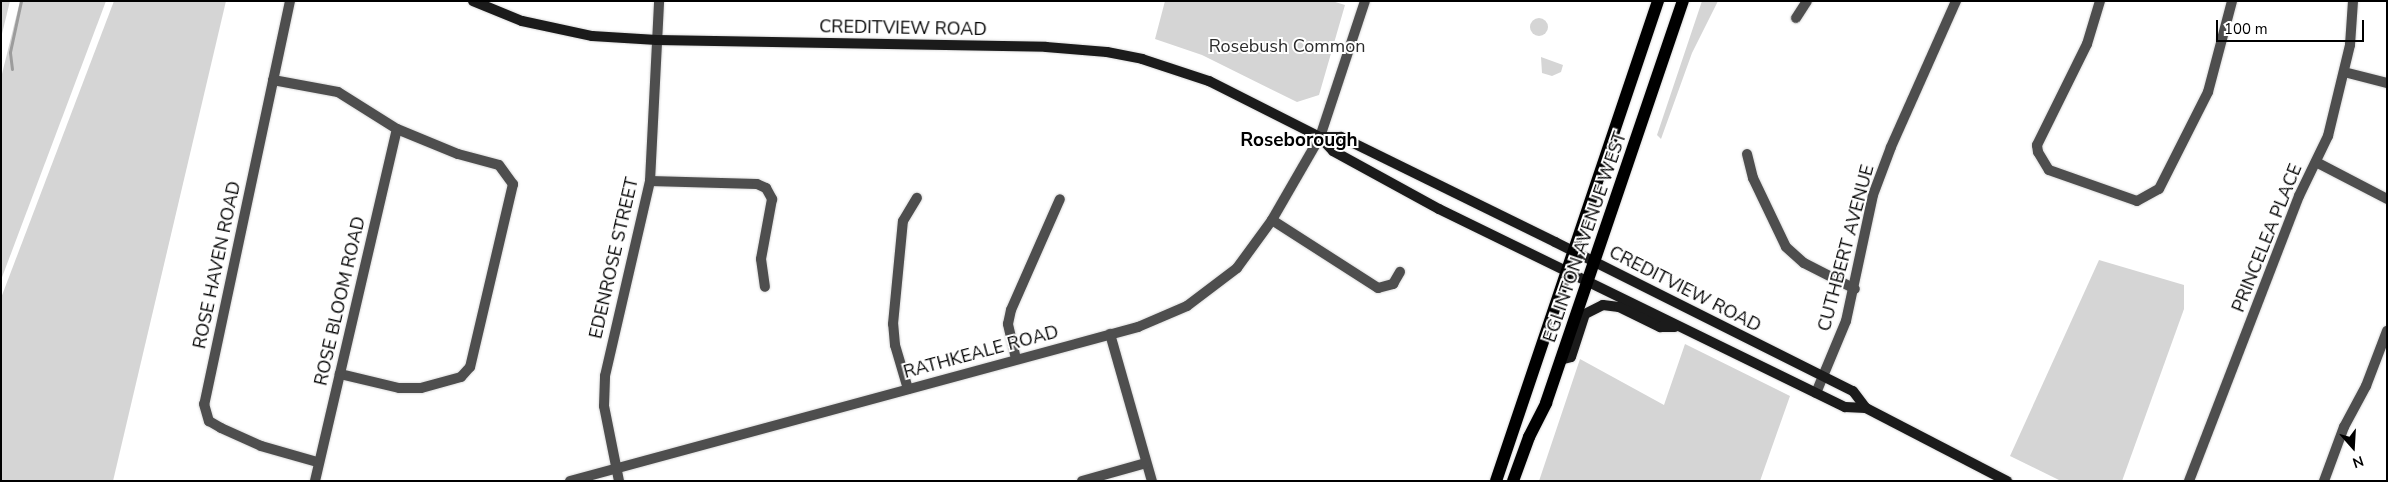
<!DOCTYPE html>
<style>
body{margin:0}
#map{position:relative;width:2388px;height:482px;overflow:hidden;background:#fff;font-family:"Nunito Sans",sans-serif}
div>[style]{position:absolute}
.green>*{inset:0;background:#d5d5d5}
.round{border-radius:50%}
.stream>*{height:3px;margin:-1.5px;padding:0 1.5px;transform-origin:1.5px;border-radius:1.5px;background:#9c9c9c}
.roads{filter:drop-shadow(0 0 1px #dbdbdb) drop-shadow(0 0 1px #dbdbdb)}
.minor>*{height:10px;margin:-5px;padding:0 5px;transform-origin:5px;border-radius:5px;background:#4e4e4e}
.secondary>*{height:10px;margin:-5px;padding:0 5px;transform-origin:5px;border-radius:5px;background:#1b1b1b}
.primary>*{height:12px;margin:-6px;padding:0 6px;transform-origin:6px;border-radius:6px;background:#000}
span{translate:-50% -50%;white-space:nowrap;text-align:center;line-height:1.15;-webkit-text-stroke:4px #fff;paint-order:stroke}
.street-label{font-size:18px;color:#000}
.park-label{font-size:18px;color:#2c2c2c}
.neighbourhood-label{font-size:19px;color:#000;font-weight:700}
.frame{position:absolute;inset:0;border:2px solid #000;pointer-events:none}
.north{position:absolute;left:2328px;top:422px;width:50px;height:50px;-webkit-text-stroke:4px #fff;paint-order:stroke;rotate:161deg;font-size:14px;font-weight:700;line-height:20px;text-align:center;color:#000}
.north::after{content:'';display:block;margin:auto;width:18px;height:22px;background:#000;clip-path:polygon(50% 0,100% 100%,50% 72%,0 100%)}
.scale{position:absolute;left:2216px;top:20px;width:148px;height:22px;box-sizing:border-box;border:2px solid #000;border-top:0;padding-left:6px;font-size:15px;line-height:18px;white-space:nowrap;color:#000;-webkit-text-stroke:4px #fff;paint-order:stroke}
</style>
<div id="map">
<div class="green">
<div style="clip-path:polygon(1px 1px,10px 1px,1px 38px)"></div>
<div style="clip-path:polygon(20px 1px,106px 1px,1px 280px,1px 78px)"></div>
<div style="clip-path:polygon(114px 1px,226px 1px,113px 481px,1px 481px,1px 298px)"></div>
<div style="clip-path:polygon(1165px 1px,1332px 1px,1345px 5px,1319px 95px,1297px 102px,1202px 55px,1155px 39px)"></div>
<div style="clip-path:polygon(1702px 1px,1718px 1px,1692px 53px,1661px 139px,1657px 135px)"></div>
<div class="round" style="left:1530px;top:18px;width:18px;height:18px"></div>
<div style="clip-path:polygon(1541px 57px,1563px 65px,1561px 72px,1552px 76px,1542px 73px)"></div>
<div style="clip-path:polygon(2099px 260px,2184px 285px,2184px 309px,2122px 481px,2061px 481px,2010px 456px)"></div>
<div style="clip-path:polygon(1685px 344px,1790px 396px,1760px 481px,1539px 481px,1580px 359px,1664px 405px)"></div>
</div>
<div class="stream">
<div style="left:12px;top:69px;width:17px;rotate:-97deg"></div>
<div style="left:10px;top:52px;width:52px;rotate:-77.8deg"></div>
</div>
<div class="roads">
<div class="minor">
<div style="left:290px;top:1px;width:412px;rotate:102deg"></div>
<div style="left:204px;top:404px;width:18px;rotate:74deg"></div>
<div style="left:209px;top:421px;width:14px;rotate:30deg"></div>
<div style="left:221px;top:428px;width:44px;rotate:24.2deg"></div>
<div style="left:261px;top:446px;width:58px;rotate:15.9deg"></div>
<div style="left:2100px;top:1px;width:45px;rotate:106.8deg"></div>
<div style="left:2087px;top:44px;width:113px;rotate:116.3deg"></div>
<div style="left:2037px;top:145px;width:7px;rotate:82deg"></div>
<div style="left:2038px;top:152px;width:21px;rotate:59deg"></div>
<div style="left:2049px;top:170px;width:93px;rotate:19.4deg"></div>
<div style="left:2137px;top:201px;width:25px;rotate:-29deg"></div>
<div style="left:2159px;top:189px;width:109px;rotate:-63.2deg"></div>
<div style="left:2208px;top:92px;width:94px;rotate:-75.2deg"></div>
<div style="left:1796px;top:18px;width:20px;rotate:-57deg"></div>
<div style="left:2344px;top:72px;width:44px;rotate:14.3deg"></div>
<div style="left:273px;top:80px;width:66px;rotate:10.5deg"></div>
<div style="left:338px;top:92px;width:70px;rotate:32.1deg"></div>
<div style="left:397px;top:129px;width:66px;rotate:22.3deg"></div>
<div style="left:458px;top:154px;width:42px;rotate:15deg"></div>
<div style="left:499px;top:165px;width:24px;rotate:54deg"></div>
<div style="left:513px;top:184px;width:188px;rotate:103.2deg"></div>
<div style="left:470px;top:367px;width:13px;rotate:132deg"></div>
<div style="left:461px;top:377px;width:41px;rotate:164.6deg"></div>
<div style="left:421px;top:388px;width:22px;rotate:180deg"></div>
<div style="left:399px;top:388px;width:61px;rotate:-166.7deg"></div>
<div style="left:1747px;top:154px;width:25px;rotate:76deg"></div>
<div style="left:1753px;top:178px;width:76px;rotate:64.4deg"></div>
<div style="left:1786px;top:247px;width:24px;rotate:42deg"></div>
<div style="left:1804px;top:263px;width:57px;rotate:27deg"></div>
<div style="left:2316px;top:162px;width:80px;rotate:27.5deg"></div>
<div style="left:650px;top:181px;width:107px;rotate:1.6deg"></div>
<div style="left:757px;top:184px;width:10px;rotate:24deg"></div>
<div style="left:766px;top:188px;width:13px;rotate:61deg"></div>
<div style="left:772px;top:199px;width:61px;rotate:100.4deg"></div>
<div style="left:761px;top:259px;width:28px;rotate:82deg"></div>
<div style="left:1272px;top:220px;width:126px;rotate:32.7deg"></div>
<div style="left:1378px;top:288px;width:16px;rotate:-15deg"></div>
<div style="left:1393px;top:284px;width:14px;rotate:-60deg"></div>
<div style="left:1110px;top:334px;width:153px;rotate:74.1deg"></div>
<div style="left:1016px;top:359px;width:36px;rotate:-103deg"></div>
<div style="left:1008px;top:324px;width:14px;rotate:-78deg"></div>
<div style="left:1011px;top:310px;width:121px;rotate:-66.2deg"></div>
<div style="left:908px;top:389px;width:46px;rotate:-106.5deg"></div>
<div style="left:895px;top:345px;width:21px;rotate:-95deg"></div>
<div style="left:893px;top:324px;width:103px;rotate:-84.5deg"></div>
<div style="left:903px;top:221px;width:27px;rotate:-59deg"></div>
<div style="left:1816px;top:393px;width:78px;rotate:-67.4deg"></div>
<div style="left:1846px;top:321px;width:129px;rotate:-77.9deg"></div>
<div style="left:1873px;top:195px;width:51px;rotate:-69.4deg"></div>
<div style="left:1891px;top:147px;width:160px;rotate:-66deg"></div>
<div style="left:315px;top:481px;width:361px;rotate:-76.9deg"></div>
<div style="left:570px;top:481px;width:589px;rotate:-15.17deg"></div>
<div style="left:1138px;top:327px;width:53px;rotate:-23.2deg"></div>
<div style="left:1187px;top:306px;width:63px;rotate:-37.2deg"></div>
<div style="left:1237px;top:268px;width:59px;rotate:-53.9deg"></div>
<div style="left:1272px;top:220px;width:96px;rotate:-60deg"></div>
<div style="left:1320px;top:137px;width:143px;rotate:-71.7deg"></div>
<div style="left:619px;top:481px;width:76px;rotate:-101.3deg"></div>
<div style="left:604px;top:406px;width:30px;rotate:-88deg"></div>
<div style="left:605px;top:376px;width:200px;rotate:-77deg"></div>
<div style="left:650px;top:181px;width:180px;rotate:-87.1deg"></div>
<div style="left:1082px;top:481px;width:66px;rotate:-15.7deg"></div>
<div style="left:2189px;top:481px;width:305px;rotate:-68.9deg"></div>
<div style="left:2299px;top:196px;width:67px;rotate:-64.2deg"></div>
<div style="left:2328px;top:136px;width:94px;rotate:-76.4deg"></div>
<div style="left:2350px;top:45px;width:44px;rotate:-86.1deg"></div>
<div style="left:2324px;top:481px;width:58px;rotate:-69.7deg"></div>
<div style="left:2344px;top:427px;width:47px;rotate:-61.8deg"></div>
<div style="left:2366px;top:386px;width:59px;rotate:-69.1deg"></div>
</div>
<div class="secondary">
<div style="left:473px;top:1px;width:53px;rotate:22.2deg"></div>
<div style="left:522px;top:21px;width:72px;rotate:12.1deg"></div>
<div style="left:592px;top:36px;width:65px;rotate:3.5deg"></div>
<div style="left:657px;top:40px;width:389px;rotate:1deg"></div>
<div style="left:1046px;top:47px;width:61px;rotate:4.7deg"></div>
<div style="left:1107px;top:52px;width:36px;rotate:11deg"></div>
<div style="left:1142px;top:59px;width:71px;rotate:18.2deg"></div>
<div style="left:1209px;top:81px;width:124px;rotate:26.8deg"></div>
<div style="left:1320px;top:137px;width:19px;rotate:47deg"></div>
<div style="left:1333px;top:151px;width:121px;rotate:28.7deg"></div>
<div style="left:1439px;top:209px;width:452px;rotate:26deg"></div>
<div style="left:1845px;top:407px;width:21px;rotate:3deg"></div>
<div style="left:1866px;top:408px;width:159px;rotate:27.4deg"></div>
<div style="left:1320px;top:137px;width:21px"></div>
<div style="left:1341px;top:137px;width:238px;rotate:26.1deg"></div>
<div style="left:1555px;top:242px;width:333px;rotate:26.6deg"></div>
<div style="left:1853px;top:391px;width:21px;rotate:53deg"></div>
<div style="left:1560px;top:360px;width:11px;rotate:-15deg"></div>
<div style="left:1571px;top:357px;width:45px;rotate:-72deg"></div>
<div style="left:1585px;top:314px;width:20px;rotate:-27deg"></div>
<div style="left:1603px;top:305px;width:16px;rotate:7deg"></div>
<div style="left:1619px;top:307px;width:46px;rotate:26deg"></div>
<div style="left:1660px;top:327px;width:15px"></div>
</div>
<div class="primary">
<div style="left:1496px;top:481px;width:507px;rotate:-71.35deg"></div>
<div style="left:1513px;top:481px;width:47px;rotate:-70deg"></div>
<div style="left:1529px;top:437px;width:38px;rotate:-63deg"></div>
<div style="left:1546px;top:403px;width:425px;rotate:-71.2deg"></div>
</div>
</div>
<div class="street-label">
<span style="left:903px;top:28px;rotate:1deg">CREDITVIEW ROAD</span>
<span style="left:1585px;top:237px;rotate:-71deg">EGLINTON AVENUE WEST</span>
<span style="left:2267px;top:238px;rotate:-68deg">PRINCELEA PLACE</span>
<span style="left:1846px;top:248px;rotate:-75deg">CUTHBERT AVENUE</span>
<span style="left:614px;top:258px;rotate:-77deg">EDENROSE STREET</span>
<span style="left:217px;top:265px;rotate:-78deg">ROSE HAVEN ROAD</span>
<span style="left:1685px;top:289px;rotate:27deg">CREDITVIEW ROAD</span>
<span style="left:340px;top:301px;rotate:-77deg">ROSE BLOOM ROAD</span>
<span style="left:981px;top:352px;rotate:-15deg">RATHKEALE ROAD</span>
</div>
<div class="park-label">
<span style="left:1287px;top:46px">Rosebush Common</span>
</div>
<div class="neighbourhood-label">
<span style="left:1299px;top:141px">Roseborough</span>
</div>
<div class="frame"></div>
<div class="north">N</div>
<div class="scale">100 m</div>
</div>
